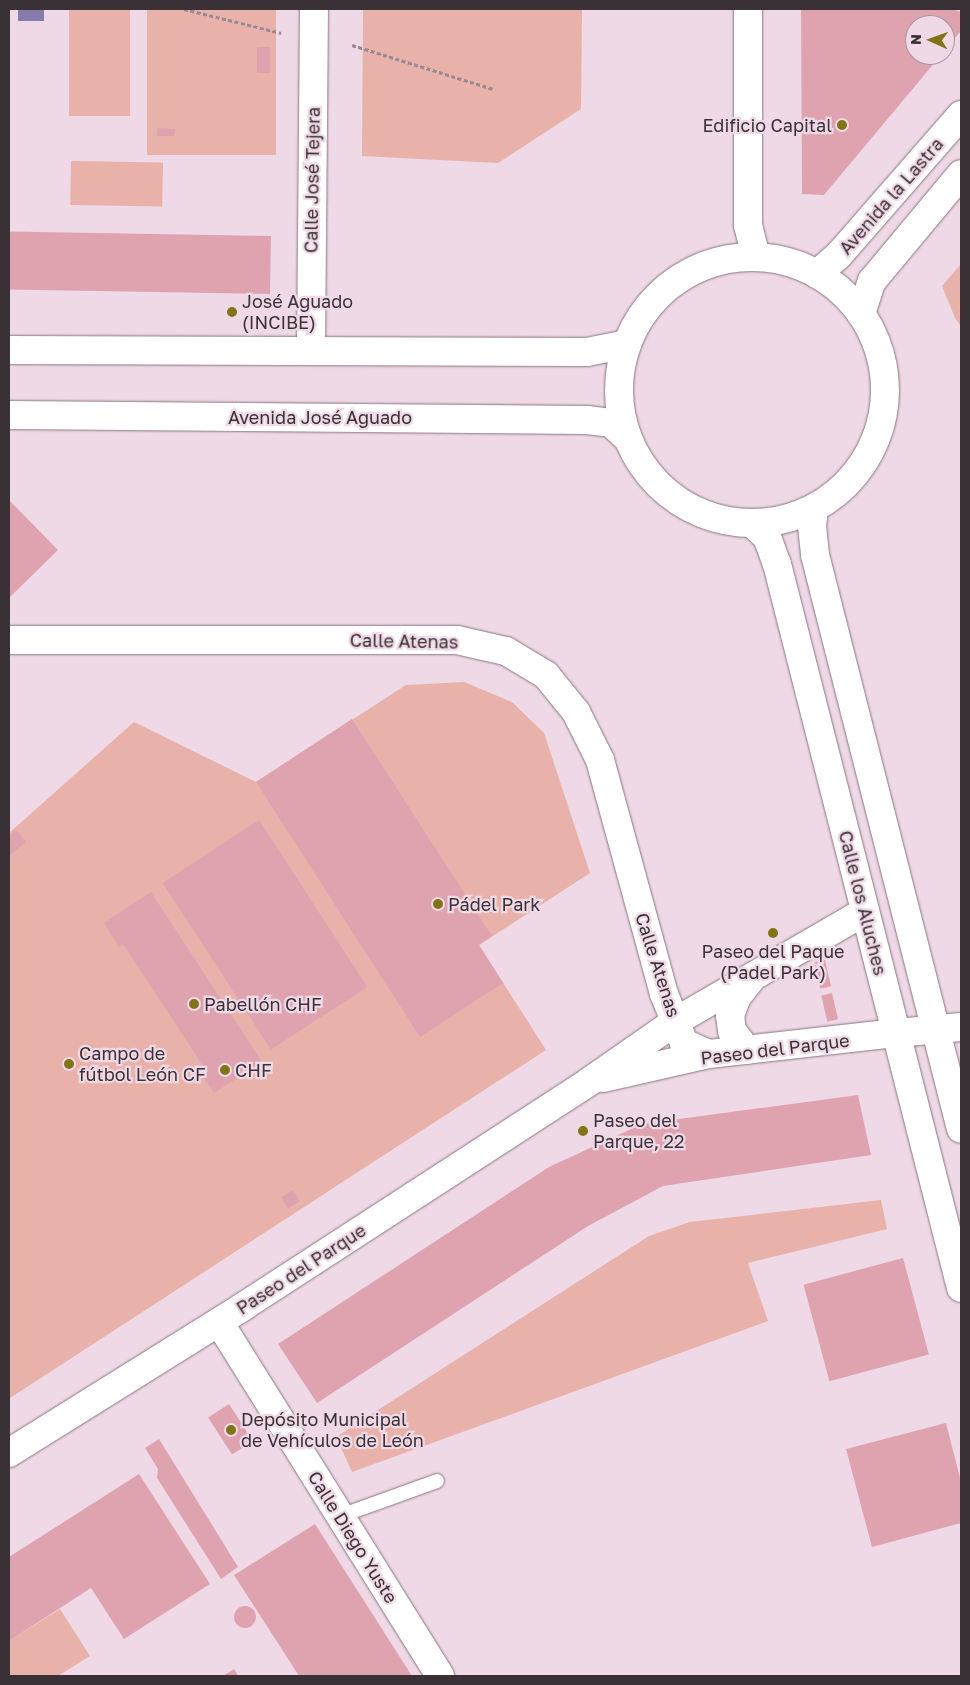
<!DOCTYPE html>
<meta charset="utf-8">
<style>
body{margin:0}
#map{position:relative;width:970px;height:1685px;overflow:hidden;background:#efd9e6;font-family:"Golos Text",sans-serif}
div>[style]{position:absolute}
.green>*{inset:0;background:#e8b1a9;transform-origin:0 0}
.water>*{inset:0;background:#857cad;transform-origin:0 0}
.building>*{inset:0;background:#dfa3b0;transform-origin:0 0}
.round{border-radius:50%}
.path>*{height:3px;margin-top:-1.5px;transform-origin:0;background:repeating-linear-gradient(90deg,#998993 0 4px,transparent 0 6.5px)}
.roads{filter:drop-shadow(0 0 1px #897581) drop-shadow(0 0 1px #897581)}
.service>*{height:14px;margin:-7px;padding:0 7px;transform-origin:7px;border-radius:7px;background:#fff}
.minor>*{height:28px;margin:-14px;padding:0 14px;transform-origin:14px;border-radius:14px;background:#fff}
.tertiary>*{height:28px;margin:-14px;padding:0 14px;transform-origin:14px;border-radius:14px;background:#fff}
.secondary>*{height:28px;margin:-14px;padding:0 14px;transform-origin:14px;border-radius:14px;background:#fff}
.secondary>.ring{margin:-14px;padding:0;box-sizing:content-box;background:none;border:28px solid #fff;border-radius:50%}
.dots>*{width:14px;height:14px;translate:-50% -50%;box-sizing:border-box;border:2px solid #efd9e6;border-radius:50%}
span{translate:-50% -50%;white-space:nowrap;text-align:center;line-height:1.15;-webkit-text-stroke:4.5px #efd9e6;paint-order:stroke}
.poi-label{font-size:18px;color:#3a3136}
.right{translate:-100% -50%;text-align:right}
.left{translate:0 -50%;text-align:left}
.street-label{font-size:18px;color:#3a3136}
.frame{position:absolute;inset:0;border:10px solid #3a3136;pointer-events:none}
.north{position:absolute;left:905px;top:15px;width:50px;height:50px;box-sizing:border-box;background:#efd9e6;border:1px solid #a796a0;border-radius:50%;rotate:272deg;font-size:14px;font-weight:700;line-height:20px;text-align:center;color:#3a3136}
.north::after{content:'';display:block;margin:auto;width:18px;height:22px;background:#817416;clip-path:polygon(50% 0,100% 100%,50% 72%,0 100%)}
</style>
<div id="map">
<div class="green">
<div style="left:69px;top:9px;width:61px;height:107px"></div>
<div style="left:147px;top:9px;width:129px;height:146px"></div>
<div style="clip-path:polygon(363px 9px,582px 9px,581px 109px,498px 163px,362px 156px)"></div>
<div style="left:71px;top:161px;width:92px;height:44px;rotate:1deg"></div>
<div style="clip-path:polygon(961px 264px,961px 326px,955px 318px,942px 286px)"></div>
<div style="clip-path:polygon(464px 682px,512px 702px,544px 733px,590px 873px,479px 945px,546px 1050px,10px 1398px,9px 833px,134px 722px,256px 782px,406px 685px)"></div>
<div style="clip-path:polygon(881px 1200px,887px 1229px,748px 1263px,768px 1321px,352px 1472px,336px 1437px,649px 1236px,690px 1222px)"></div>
<div style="clip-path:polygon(60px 1609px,90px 1656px,58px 1676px,9px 1676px,9px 1641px)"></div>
</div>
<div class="water">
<div style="left:18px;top:9px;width:26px;height:12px"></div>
</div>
<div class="building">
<div style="clip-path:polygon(801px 9px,951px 9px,961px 12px,961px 31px,945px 50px,945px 25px,915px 25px,915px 55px,941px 55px,824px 195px,802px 194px)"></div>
<div style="left:257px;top:47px;width:13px;height:26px"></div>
<div style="clip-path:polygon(158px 128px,175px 129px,174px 136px,157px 136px)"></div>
<div style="left:271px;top:236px;width:58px;height:262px;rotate:91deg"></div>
<div style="clip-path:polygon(9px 500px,58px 550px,9px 598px)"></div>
<div style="clip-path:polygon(352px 719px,492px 936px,479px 945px,503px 983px,420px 1037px,256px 782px)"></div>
<div style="left:259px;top:820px;width:199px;height:115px;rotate:57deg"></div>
<div style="clip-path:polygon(16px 830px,26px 842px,9px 856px,9px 836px)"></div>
<div style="clip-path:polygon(151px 892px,262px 1062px,214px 1093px,200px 1072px,205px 1069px,123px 944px,119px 947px,104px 923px)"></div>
<div style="left:825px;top:960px;width:27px;height:11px;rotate:77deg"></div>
<div style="left:832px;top:993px;width:27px;height:11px;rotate:77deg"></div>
<div style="clip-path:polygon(858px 1095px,871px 1155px,663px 1186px,588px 1226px,317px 1403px,278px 1344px,549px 1167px,642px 1124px)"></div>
<div style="left:293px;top:1190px;width:13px;height:14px;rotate:58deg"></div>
<div style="left:903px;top:1258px;width:100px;height:103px;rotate:75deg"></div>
<div style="left:229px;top:1404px;width:44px;height:25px;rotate:57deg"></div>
<div style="clip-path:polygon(946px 1423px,961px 1482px,961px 1523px,872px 1547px,846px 1449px)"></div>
<div style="clip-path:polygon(159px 1439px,238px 1567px,221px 1579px,157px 1478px,158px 1469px,145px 1448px)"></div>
<div style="clip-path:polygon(139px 1474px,210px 1584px,124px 1639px,91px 1588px,9px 1641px,9px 1557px)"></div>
<div style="clip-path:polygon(315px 1524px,412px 1676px,299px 1676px,234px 1575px)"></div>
<div class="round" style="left:234px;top:1606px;width:22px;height:22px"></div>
<div style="clip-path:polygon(234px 1669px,238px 1676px,223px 1676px)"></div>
</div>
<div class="path">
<div style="left:184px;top:9px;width:100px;rotate:13.9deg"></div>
<div style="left:352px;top:45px;width:148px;rotate:17.3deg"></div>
</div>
<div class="roads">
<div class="service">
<div style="left:340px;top:1516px;width:103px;rotate:-19.8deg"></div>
</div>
<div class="minor">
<div style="left:311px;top:351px;width:342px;rotate:-89.5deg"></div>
<div style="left:9px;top:640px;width:448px"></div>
<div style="left:457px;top:640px;width:50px;rotate:12.7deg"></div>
<div style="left:506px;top:651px;width:47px;rotate:31deg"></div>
<div style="left:546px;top:675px;width:48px;rotate:51deg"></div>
<div style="left:576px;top:712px;width:54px;rotate:63.4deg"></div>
<div style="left:600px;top:760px;width:243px;rotate:74.7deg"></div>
<div style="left:664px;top:994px;width:53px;rotate:67.8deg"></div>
<div style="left:684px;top:1043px;width:27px;rotate:24deg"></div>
<div style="left:897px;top:1033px;width:64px;rotate:-5.4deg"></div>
<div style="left:219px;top:1322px;width:417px;rotate:58deg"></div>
</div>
<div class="tertiary">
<div style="left:748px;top:9px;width:216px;rotate:90deg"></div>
<div style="left:748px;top:225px;width:32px;rotate:76deg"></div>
<div style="left:747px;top:1050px;width:24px;rotate:-128deg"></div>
<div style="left:732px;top:1031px;width:16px;rotate:-97deg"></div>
<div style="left:730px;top:1015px;width:19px;rotate:-69deg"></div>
<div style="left:737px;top:997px;width:23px;rotate:-52deg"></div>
<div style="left:603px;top:1078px;width:109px;rotate:-12.8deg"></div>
<div style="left:709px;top:1054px;width:189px;rotate:-6.4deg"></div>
<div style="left:9px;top:1453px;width:277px;rotate:-32deg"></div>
<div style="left:244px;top:1306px;width:413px;rotate:-33deg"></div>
<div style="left:590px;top:1081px;width:105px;rotate:-34.9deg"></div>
<div style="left:676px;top:1021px;width:217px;rotate:-30.1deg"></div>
</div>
<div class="secondary">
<div class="ring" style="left:619px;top:257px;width:238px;height:238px"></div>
<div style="left:817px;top:274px;width:28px;rotate:-41deg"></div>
<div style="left:838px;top:256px;width:187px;rotate:-48.9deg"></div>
<div style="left:861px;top:314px;width:35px;rotate:-72deg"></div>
<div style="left:872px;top:281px;width:139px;rotate:-50.2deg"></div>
<div style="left:9px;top:350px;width:578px;rotate:0.2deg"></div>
<div style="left:587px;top:352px;width:41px;rotate:-11.3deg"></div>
<div style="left:9px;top:415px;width:578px;rotate:0.5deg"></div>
<div style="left:587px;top:420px;width:24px;rotate:7deg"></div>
<div style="left:611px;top:423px;width:21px;rotate:43deg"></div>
<div style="left:814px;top:508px;width:18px;rotate:96deg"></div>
<div style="left:812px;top:526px;width:29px;rotate:84deg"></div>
<div style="left:815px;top:555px;width:592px;rotate:75.73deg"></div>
<div style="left:753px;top:524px;width:19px;rotate:43deg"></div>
<div style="left:767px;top:537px;width:29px;rotate:70deg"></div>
<div style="left:777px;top:564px;width:747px;rotate:75.74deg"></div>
</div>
</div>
<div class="dots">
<div style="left:842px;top:125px;background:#817416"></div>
<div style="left:232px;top:312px;background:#817416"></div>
<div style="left:438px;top:904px;background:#817416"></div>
<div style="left:773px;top:933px;background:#817416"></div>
<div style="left:194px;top:1004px;background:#817416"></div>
<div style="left:69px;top:1064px;background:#817416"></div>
<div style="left:225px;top:1070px;background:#817416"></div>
<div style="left:583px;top:1131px;background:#817416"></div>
<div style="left:231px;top:1430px;background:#817416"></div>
</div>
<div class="poi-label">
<span class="right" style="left:832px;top:125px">Edificio Capital</span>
<span class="left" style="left:242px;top:312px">José Aguado<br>(INCIBE)</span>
<span class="left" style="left:448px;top:904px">Pádel Park</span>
<span style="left:773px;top:962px">Paseo del Paque<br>(Padel Park)</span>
<span class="left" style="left:204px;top:1004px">Pabellón CHF</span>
<span class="left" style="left:79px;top:1064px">Campo de<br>fútbol León CF</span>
<span class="left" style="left:235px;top:1070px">CHF</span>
<span class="left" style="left:593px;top:1131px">Paseo del<br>Parque, 22</span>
<span class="left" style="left:241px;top:1430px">Depósito Municipal<br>de Vehículos de León</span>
</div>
<div class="street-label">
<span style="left:312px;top:180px;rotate:-89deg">Calle José Tejera</span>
<span style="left:891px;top:196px;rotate:-49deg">Avenida la Lastra</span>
<span style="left:320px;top:417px">Avenida José Aguado</span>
<span style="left:404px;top:641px;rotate:1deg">Calle Atenas</span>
<span style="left:863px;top:903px;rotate:76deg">Calle los Aluches</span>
<span style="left:658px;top:965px;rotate:72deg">Calle Atenas</span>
<span style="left:775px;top:1049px;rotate:-7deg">Paseo del Parque</span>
<span style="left:301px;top:1269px;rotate:-33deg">Paseo del Parque</span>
<span style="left:353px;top:1537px;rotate:58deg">Calle Diego Yuste</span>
</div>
<div class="frame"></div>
<div class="north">N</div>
</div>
